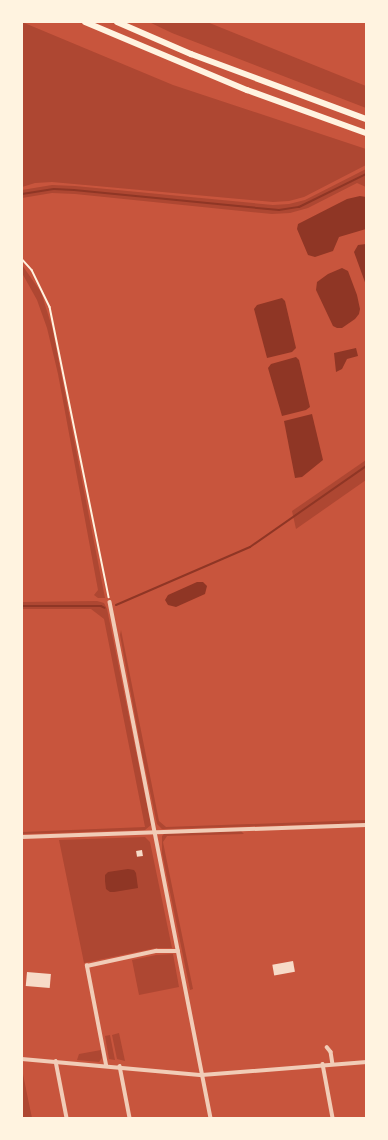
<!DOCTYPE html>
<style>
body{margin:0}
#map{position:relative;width:388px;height:1140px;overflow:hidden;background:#c8553d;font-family:Ubuntu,sans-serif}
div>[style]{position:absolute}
.green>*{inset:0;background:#ae4732}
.water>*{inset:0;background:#8f3625}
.stream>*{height:2px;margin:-1px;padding:0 1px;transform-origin:1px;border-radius:1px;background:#8f3625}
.building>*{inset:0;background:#f7dbc8;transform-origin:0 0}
.path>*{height:1.5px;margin:-0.75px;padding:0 0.75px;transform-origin:0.75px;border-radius:0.75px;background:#fff3e0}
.minor>*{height:3.5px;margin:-1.75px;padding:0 1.75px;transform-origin:1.75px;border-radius:1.75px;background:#f1ccb7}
.motorway>*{height:6px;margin:-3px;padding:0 3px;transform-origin:3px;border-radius:3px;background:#fff3e0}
span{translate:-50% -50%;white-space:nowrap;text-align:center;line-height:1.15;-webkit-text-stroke:3.5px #fff3e0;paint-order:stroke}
.frame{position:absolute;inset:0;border:23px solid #fff3e0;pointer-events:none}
</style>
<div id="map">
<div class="green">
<div style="clip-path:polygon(22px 22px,173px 85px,366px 149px,366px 165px,304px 197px,289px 201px,273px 202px,52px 182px,35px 183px,22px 187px)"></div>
<div style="clip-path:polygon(149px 22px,207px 22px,366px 86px,366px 108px,172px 33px)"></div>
<div style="clip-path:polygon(366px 169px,366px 187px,357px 183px,308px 208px,290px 213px,272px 214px,75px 194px,52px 193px,22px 198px,22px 190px,52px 185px,75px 186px,273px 205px,289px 204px,305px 200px)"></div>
<div style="clip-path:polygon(22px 265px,41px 292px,52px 327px,105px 598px,98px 598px,94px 595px,98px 590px,58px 374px,47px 328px,37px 300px,22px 273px)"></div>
<div style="clip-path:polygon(366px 460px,366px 480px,296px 529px,292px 511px)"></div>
<div style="clip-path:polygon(97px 601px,104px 603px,107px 609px,151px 825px,145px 830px,22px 834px,22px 832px,145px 827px,104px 619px,91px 609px,22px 609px,22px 602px)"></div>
<div style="clip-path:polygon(121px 630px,159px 821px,166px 827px,366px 820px,366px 823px,162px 829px,157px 824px,142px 754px,120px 635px)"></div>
<div style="clip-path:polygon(241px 831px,244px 834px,167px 836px,163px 842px,193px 989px,190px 990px,162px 853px,162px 836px,164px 834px)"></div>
<div style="clip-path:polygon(145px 837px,150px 842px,172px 948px,156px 948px,84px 963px,59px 840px)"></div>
<div style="clip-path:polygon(173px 954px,179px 987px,139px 995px,132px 960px,156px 955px)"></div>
<div style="clip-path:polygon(119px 1033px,125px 1061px,117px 1059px,112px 1035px)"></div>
<div style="clip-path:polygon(110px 1035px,115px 1060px,109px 1059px,105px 1036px)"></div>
<div style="clip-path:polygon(101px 1050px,102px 1058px,99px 1062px,77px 1060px,79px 1054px)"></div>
<div style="clip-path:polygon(22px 1069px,27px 1094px,32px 1118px,22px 1118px)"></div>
</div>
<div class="water">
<div style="clip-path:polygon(360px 196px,366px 197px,366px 229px,339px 237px,333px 251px,315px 257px,308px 255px,297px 229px,298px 224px,347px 199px)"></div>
<div style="clip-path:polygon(366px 244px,366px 285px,354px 252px,358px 245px)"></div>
<div style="clip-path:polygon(342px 268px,348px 271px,357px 295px,360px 309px,359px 314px,355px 319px,342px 328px,337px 328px,333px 326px,316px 290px,317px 282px,328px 274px)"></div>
<div style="clip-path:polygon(282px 298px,285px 301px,296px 348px,292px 352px,267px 358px,254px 309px,257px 305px)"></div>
<div style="clip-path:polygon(356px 348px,358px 356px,347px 359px,342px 369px,336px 372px,334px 353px)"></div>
<div style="clip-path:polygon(296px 357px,299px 360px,310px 407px,306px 410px,282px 416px,268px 368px,271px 364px)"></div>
<div style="clip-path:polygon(312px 414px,323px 460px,302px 477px,295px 478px,284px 421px)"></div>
<div style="clip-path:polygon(197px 582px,203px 582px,207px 586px,205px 594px,176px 607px,168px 605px,165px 600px,168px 595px)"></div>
<div style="clip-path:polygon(128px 869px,134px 870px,136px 873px,138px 888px,114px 892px,110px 892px,106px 889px,105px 881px,105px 875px,108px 872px)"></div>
</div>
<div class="stream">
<div style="left:22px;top:194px;width:32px;rotate:-9deg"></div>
<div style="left:54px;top:189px;width:20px;rotate:3deg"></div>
<div style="left:74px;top:190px;width:206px;rotate:5.6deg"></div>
<div style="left:279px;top:210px;width:20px;rotate:-9deg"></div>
<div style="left:299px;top:207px;width:75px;rotate:-26.2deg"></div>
<div style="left:116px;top:605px;width:146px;rotate:-23.4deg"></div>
<div style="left:250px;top:547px;width:141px;rotate:-34.9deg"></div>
<div style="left:22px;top:606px;width:79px"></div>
<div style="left:101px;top:606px;width:4px;rotate:27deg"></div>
</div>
<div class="building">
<div style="left:142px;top:850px;width:6px;height:6px;rotate:81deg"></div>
<div style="left:293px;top:961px;width:11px;height:21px;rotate:80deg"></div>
<div style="left:27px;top:972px;width:24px;height:14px;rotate:5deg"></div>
</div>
<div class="path">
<div style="left:22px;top:259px;width:15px;rotate:48deg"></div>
<div style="left:32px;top:270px;width:41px;rotate:64.1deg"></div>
<div style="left:50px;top:307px;width:296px;rotate:78.5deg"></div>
</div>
<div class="minor">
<div style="left:110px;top:602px;width:526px;rotate:78.93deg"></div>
<div style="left:22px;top:837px;width:344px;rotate:-2deg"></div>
<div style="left:327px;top:1047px;width:6px;rotate:51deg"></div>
<div style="left:331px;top:1052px;width:12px;rotate:81deg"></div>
<div style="left:22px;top:1059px;width:181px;rotate:5.1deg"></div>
<div style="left:202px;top:1075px;width:165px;rotate:-4.5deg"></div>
<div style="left:56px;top:1061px;width:58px;rotate:79.1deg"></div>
<div style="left:323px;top:1064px;width:55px;rotate:79.5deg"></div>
<div style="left:106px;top:1065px;width:101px;rotate:-100.9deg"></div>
<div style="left:87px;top:966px;width:71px;rotate:-12.3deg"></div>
<div style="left:156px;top:951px;width:22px"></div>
<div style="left:120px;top:1066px;width:53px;rotate:79.1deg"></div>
</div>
<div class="motorway">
<div style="left:85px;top:22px;width:176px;rotate:22.8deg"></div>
<div style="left:247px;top:90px;width:127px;rotate:19.9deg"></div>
<div style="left:117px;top:22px;width:81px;rotate:23.4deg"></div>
<div style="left:191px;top:54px;width:187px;rotate:20.4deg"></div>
</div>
<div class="frame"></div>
</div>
